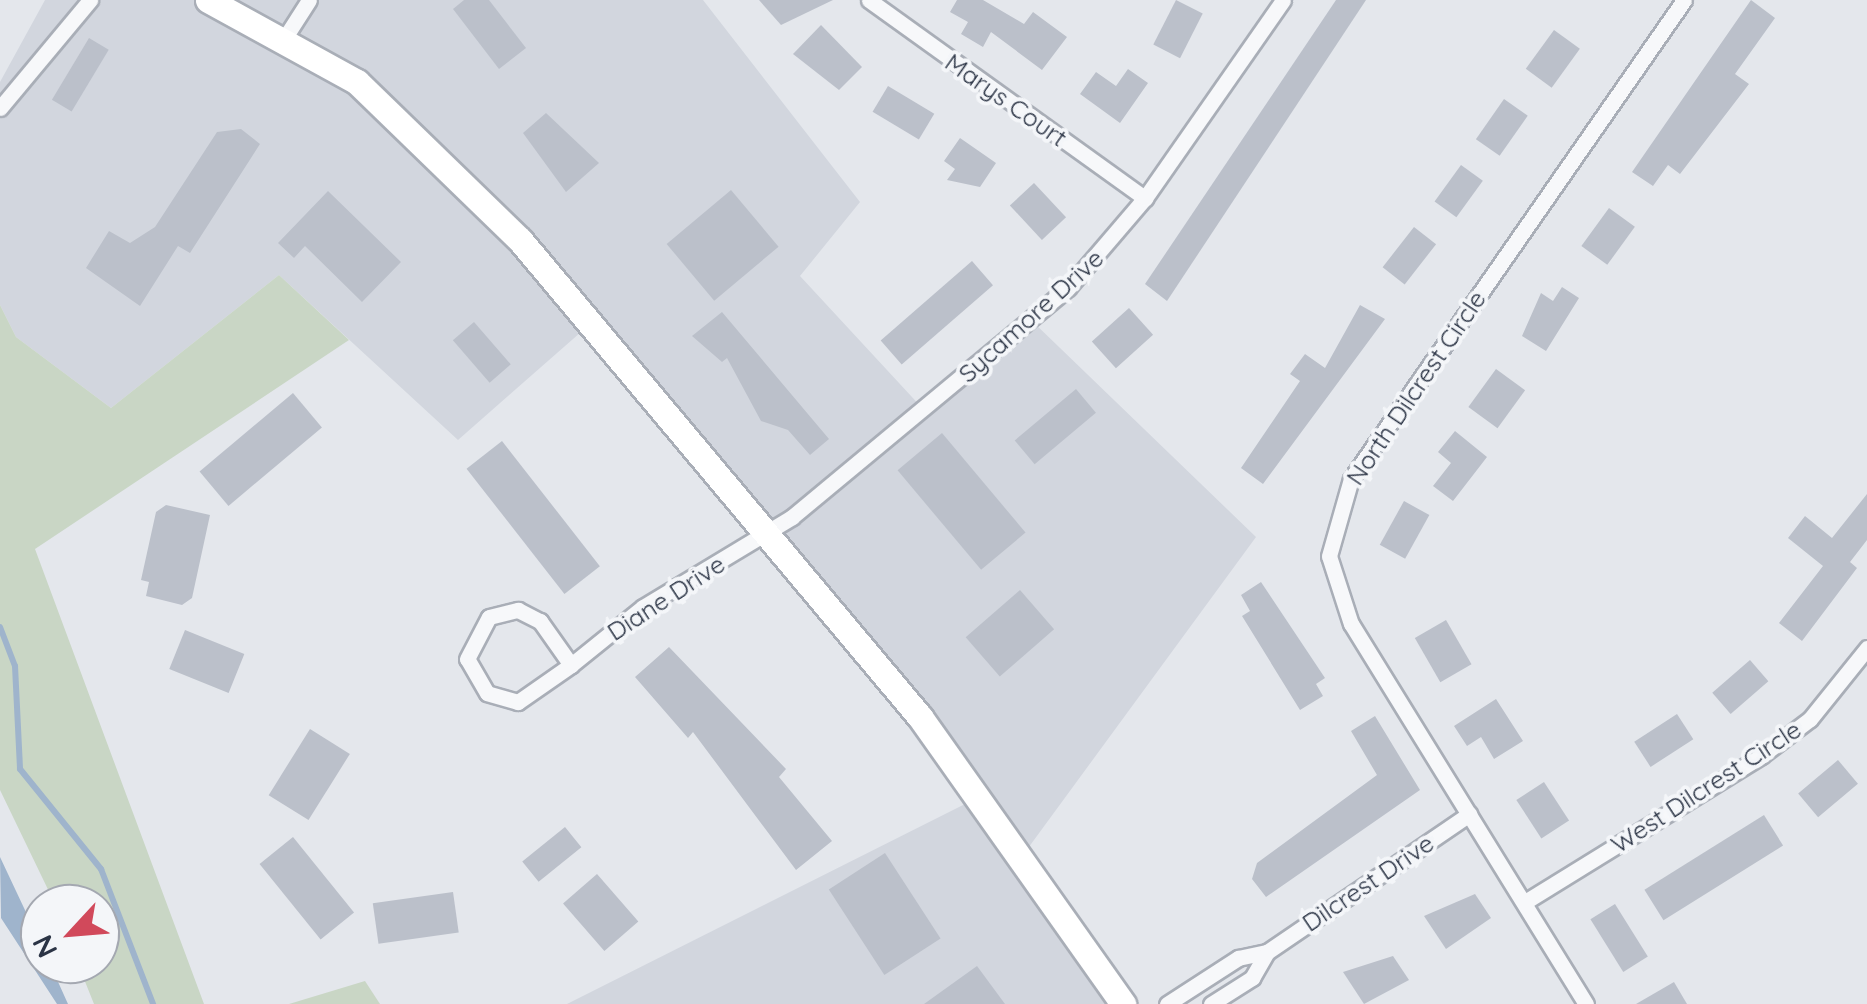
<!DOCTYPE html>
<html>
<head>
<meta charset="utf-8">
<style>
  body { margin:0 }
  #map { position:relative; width:1867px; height:1004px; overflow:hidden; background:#e4e7ec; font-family:Quicksand,sans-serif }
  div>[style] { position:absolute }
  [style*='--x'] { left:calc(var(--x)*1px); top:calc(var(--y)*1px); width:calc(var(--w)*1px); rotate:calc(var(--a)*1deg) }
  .built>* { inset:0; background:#d2d6de }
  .green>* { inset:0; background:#c9d6c5 }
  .water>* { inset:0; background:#9fb4cc }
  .stream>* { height:6px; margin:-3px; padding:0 3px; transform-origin:3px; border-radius:3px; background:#9fb4cc }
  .building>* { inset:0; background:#bbc0ca; transform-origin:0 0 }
  .roads { filter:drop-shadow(2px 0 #a9aeb7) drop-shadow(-2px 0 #a9aeb7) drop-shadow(0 2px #a9aeb7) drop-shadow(0 -2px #a9aeb7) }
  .minor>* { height:15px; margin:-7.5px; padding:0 7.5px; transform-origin:7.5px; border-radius:7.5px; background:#f7f8fa }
  .primary>* { height:25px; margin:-12.5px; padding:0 12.5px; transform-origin:12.5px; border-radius:12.5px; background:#fff }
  span { translate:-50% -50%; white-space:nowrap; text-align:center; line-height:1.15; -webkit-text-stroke:8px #f4f6f9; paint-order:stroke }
  .street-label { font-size:25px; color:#2b3445 }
  .north { position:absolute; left:20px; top:884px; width:100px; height:100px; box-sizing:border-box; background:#f4f6f9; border:2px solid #a4a8b1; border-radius:50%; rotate:244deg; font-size:28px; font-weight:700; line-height:40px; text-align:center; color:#2b3445 }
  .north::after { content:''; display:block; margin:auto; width:35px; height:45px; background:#d1495b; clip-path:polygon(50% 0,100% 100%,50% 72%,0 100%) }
</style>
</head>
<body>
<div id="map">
  <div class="built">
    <div style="clip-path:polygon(45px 0,703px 0,860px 202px,800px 276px,924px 410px,1031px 320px,1256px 537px,1023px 855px,1123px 1004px,567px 1004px,977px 798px,589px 325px,458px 440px,279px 275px,111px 408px,16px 337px,0 305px,0 82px)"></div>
  </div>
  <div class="green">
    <div style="clip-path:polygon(279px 275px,349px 340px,35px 549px,204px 1004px,94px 1004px,78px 964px,100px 964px,100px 904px,55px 904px,0 790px,0 305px,16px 337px,111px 408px)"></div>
    <div style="clip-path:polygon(365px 981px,380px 1004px,289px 1004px)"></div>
  </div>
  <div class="water">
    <div style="clip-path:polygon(0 857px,40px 942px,40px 964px,50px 964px,68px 1004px,57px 1004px,1px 918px)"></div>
  </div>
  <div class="stream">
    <div style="--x:0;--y:627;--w:42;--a:69"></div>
    <div style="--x:15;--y:666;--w:103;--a:87.2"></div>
    <div style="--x:20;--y:769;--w:129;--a:51"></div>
    <div style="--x:101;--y:869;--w:145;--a:68.9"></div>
  </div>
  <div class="building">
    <div style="clip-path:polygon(464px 0,489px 0,526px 48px,499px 69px,453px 9px)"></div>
    <div style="clip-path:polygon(759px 0,833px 0,781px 25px)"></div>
    <div style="clip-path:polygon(957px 0,983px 0,1024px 24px,1033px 12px,1067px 37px,1042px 70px,991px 32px,983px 47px,961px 34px,968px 22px,950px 12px)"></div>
    <div style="left:1176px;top:0;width:30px;height:50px;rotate:27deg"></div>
    <div style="clip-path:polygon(1336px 0,1366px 0,1167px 301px,1145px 284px)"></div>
    <div style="clip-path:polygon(1751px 0,1775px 18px,1735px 74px,1749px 84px,1680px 174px,1668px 165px,1653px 186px,1632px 172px)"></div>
    <div style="clip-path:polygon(821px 25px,862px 67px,839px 90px,793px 54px)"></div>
    <div style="left:1554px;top:30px;width:32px;height:48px;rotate:36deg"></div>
    <div style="left:89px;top:38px;width:23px;height:72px;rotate:31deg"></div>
    <div style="clip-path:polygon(1128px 69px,1148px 83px,1120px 123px,1080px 94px,1096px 72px,1116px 86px)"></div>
    <div style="left:888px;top:86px;width:54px;height:30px;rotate:31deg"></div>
    <div style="left:1504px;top:99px;width:29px;height:49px;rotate:35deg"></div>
    <div style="clip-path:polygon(546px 113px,599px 163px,566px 192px,523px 133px)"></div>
    <div style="clip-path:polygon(241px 129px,260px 144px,190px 253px,178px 246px,140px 306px,86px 268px,109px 231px,130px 243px,155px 227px,217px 132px)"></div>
    <div style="clip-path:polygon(960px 138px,996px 163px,980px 187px,947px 180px,955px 169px,944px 161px)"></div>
    <div style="left:1461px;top:165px;width:27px;height:45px;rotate:36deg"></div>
    <div style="left:1034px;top:183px;width:47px;height:33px;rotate:47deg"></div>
    <div style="left:731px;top:190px;width:74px;height:84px;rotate:50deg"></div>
    <div style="clip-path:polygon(328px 191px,401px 262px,362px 302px,305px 246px,294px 258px,278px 243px)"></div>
    <div style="left:1609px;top:208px;width:32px;height:47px;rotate:36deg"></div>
    <div style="left:1414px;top:227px;width:28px;height:51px;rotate:38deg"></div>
    <div style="left:972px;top:261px;width:32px;height:121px;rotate:49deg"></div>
    <div style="clip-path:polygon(1562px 287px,1579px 298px,1546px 351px,1522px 336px,1541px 293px,1553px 301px)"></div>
    <div style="clip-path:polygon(1360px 305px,1385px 319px,1263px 484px,1241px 468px,1300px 381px,1290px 374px,1305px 354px,1325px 368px)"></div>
    <div style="left:1129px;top:308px;width:36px;height:50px;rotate:48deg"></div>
    <div style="clip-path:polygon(722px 312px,829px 439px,810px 455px,788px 430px,761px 421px,727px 358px,722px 362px,692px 336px)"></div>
    <div style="left:474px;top:322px;width:56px;height:28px;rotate:49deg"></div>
    <div style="left:1496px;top:369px;width:36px;height:47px;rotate:36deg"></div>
    <div style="left:1076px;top:389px;width:31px;height:80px;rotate:50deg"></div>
    <div style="left:293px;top:393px;width:45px;height:122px;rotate:50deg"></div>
    <div style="clip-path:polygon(1455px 431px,1487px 457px,1453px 501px,1433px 486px,1451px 463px,1438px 452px)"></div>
    <div style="left:942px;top:433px;width:130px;height:58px;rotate:50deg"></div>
    <div style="left:502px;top:441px;width:159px;height:45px;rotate:52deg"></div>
    <div style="clip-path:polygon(1867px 494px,1867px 540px,1850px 562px,1857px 568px,1802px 641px,1779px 623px,1823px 566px,1788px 538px,1805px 516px,1832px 538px)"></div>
    <div style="left:1404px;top:501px;width:29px;height:50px;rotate:29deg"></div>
    <div style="clip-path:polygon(166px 505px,210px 515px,192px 598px,182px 605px,146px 596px,149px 582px,141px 580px,156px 512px)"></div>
    <div style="clip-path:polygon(1261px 582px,1325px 678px,1316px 684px,1323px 696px,1300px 710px,1242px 616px,1250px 611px,1241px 595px)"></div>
    <div style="left:1020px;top:590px;width:52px;height:72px;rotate:49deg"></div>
    <div style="left:1446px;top:620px;width:51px;height:36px;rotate:60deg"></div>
    <div style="left:185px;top:630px;width:64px;height:42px;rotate:22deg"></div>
    <div style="clip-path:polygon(669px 647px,786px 769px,779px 777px,832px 841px,796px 870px,693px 732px,688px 738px,635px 677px)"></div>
    <div style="left:1750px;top:660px;width:28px;height:50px;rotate:49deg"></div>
    <div style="clip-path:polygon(1496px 699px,1523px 741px,1494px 759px,1481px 737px,1467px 746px,1454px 726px)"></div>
    <div style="left:1677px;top:714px;width:30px;height:51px;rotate:57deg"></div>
    <div style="clip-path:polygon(1375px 716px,1420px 790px,1266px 897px,1252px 879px,1257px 863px,1377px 775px,1351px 731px)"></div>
    <div style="left:310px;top:729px;width:47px;height:78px;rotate:32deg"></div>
    <div style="left:1838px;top:760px;width:31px;height:52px;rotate:50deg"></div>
    <div style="left:1544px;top:782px;width:46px;height:33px;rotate:57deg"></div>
    <div style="left:1764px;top:815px;width:36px;height:141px;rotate:58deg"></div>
    <div style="left:565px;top:827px;width:26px;height:55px;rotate:51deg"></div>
    <div style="left:293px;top:837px;width:97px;height:43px;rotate:51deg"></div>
    <div style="left:885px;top:853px;width:102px;height:67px;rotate:57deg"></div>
    <div style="left:597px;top:874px;width:63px;height:45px;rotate:49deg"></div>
    <div style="left:453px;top:892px;width:41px;height:81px;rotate:82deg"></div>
    <div style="clip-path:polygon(1475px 894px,1491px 918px,1446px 949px,1424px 916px)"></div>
    <div style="left:1615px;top:904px;width:62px;height:29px;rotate:58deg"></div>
    <div style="clip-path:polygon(1393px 956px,1409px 980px,1364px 1004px,1343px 972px)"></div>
    <div style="clip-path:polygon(977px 966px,1005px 1004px,924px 1004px)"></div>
    <div style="clip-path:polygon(1674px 982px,1687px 1004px,1636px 1004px)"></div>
  </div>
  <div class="roads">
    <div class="minor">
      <div style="--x:869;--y:0;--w:340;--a:35.7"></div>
      <div style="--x:284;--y:39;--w:46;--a:-57.3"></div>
      <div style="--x:0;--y:108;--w:141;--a:-50.2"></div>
      <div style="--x:518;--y:610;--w:25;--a:27"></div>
      <div style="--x:540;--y:621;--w:54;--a:54.8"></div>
      <div style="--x:571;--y:665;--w:65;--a:145.1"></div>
      <div style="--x:518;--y:702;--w:32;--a:-164"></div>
      <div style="--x:487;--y:693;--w:39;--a:-120"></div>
      <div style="--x:467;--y:659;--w:47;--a:-62.4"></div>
      <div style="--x:489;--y:617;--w:30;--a:-14"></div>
      <div style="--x:571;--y:665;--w:92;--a:-38.9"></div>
      <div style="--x:643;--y:607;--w:174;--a:-31.1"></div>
      <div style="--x:792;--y:517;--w:359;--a:-39.7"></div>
      <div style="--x:1068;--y:288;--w:118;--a:-49.5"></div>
      <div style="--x:1145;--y:198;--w:241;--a:-55.1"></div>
      <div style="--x:1525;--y:902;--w:278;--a:-31.7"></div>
      <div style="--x:1761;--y:756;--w:61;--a:-37.1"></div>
      <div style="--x:1810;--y:719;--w:91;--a:-51.2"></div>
      <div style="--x:1167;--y:1004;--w:85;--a:-32.9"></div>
      <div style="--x:1238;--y:958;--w:30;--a:-12"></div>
      <div style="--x:1267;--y:952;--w:245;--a:-34.3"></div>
      <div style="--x:1211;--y:1004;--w:49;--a:-32.4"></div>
      <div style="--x:1252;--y:978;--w:30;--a:-60"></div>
      <div style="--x:1586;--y:1004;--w:447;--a:-121.7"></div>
      <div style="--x:1351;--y:624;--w:71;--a:-107.9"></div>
      <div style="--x:1329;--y:556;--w:80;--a:-74.1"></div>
      <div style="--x:1351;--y:479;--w:583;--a:-55.19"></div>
    </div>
    <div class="primary">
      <div style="--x:208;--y:0;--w:170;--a:28.8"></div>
      <div style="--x:357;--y:82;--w:227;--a:44.1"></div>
      <div style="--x:520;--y:240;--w:623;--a:50.02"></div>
      <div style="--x:920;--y:717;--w:352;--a:54.7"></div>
    </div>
  </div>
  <div class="street-label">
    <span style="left:1006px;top:100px;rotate:35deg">Marys Court</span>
    <span style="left:1031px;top:316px;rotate:-42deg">Sycamore Drive</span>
    <span style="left:1416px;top:388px;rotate:-56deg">North Dilcrest Circle</span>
    <span style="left:666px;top:598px;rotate:-33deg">Diane Drive</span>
    <span style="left:1706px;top:787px;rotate:-33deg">West Dilcrest Circle</span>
    <span style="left:1368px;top:883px;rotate:-34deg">Dilcrest Drive</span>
  </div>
  <div class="north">N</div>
</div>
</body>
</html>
